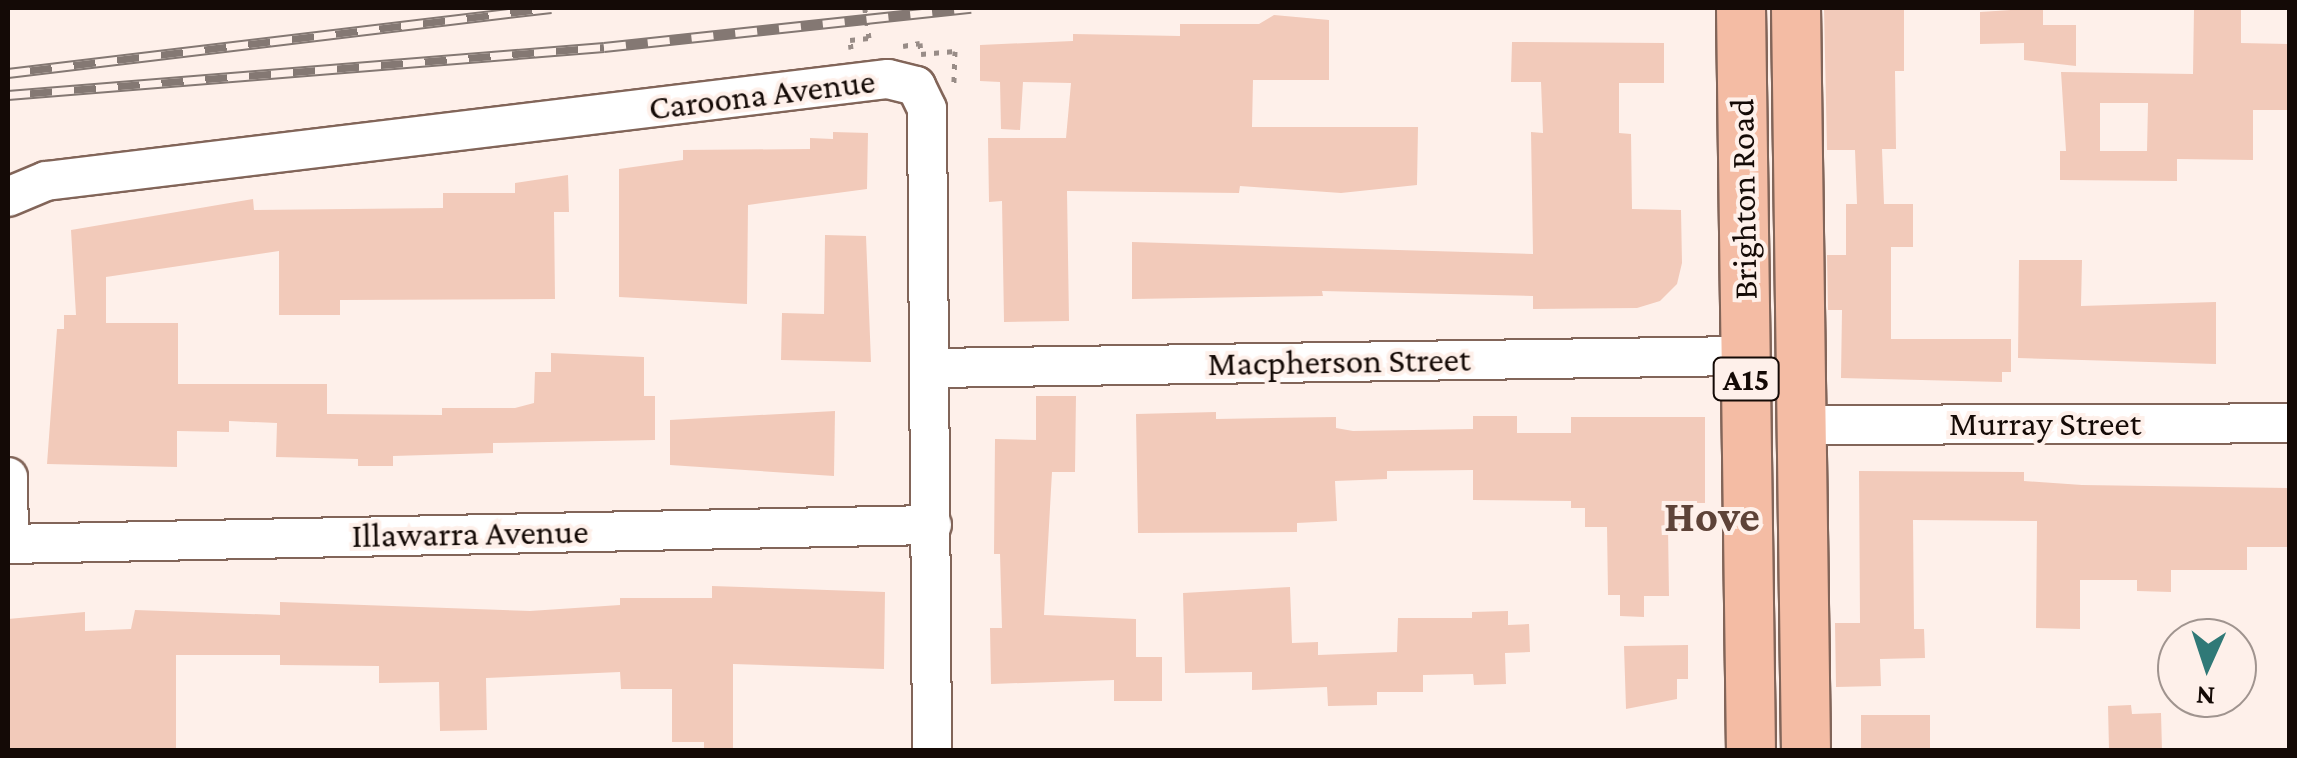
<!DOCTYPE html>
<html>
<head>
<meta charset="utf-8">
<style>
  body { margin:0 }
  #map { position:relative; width:2297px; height:758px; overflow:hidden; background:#fef0ea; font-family:"Crimson Pro",serif }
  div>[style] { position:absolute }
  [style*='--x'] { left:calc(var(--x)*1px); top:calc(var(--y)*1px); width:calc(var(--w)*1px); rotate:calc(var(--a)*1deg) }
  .building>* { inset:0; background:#f2caba; transform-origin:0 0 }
  .path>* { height:5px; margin-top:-2.5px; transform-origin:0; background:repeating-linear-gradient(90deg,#988c87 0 5px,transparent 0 13px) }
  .roads { filter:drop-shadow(2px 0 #826559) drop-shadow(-2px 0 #826559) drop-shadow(0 2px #826559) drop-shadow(0 -2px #826559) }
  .minor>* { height:38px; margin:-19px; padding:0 19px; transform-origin:19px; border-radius:19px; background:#fff }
  .major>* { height:48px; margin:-24px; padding:0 24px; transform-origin:24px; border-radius:24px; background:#f4bca4 }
  .rail>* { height:11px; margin-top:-5.5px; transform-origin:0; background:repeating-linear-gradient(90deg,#fef0ea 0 22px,#847873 0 44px); box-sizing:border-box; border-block:2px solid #847873 }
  span { translate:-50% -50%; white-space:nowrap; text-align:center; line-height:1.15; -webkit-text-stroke:8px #fef0ea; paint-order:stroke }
  .shield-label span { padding:2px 8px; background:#fef0ea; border:2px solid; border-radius:8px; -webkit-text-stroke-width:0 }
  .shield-label { font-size:32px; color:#140a06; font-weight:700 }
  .street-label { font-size:35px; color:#140a06 }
  .district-label { font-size:45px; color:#5e4338; font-weight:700 }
  .frame { position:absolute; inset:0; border:10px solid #140a06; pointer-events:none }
  .north { position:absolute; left:2157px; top:618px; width:100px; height:100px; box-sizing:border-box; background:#fef0ea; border:2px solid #a0948f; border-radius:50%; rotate:183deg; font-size:28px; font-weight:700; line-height:40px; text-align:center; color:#140a06 }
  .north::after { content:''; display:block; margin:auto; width:35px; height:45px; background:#307977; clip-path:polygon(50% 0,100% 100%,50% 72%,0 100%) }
</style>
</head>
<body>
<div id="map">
  <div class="building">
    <div style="clip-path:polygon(1824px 8px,1904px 8px,1904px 71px,1895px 71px,1896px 149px,1882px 149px,1884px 204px,1913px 204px,1913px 247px,1891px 247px,1891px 339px,2011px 339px,2011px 372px,2002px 372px,2002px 382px,1841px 378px,1842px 310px,1828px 310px,1827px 255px,1846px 255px,1846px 204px,1857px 204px,1855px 150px,1827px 150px)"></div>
    <div style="clip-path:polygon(2043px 8px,2043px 25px,2076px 25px,2076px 66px,2024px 60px,2024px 43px,1980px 44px,1980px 12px)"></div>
    <div style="clip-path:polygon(evenodd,2194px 9px,2241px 9px,2241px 43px,2290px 44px,2290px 110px,2253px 110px,2253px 160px,2177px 159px,2177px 181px,2060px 180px,2060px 151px,2066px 151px,2061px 72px,2193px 74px,2194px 9px,2100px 103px,2148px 103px,2147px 151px,2100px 151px,2100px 103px)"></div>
    <div style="clip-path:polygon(1274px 15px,1329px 20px,1329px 80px,1253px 80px,1252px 127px,1418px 127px,1417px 185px,1341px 193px,1240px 186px,1239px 193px,1067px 191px,1069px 321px,1004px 322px,1002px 201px,989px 202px,988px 138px,1066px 138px,1071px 83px,1023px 82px,1020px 130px,1001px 129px,1000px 82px,980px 81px,980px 45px,1073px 41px,1073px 34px,1180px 36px,1180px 24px,1259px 24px)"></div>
    <div style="clip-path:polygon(1512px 42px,1664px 43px,1664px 83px,1619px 83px,1619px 133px,1631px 134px,1632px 209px,1681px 210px,1682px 263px,1677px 284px,1660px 301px,1637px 308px,1533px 309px,1533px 296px,1322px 291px,1323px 296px,1132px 299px,1132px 242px,1533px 254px,1531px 132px,1543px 133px,1541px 82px,1511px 82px)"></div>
    <div style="clip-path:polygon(833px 132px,868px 133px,867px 189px,748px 205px,747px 304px,619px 297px,619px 169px,683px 160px,683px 150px,810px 149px,810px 138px,833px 139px)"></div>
    <div style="clip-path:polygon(568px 175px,569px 212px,554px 212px,555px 299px,340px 300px,340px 315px,279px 315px,279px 251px,106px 277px,106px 323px,178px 323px,178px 384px,327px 384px,327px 414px,442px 415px,442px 408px,515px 408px,534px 403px,535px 372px,551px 372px,551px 353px,644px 357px,644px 396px,655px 396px,655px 440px,493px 443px,493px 453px,393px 456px,393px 466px,358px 466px,358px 459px,276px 457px,277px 423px,229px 421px,229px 432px,177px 431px,177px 467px,47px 464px,57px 329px,64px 329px,64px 315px,76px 315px,71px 230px,253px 199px,254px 210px,443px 208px,443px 193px,515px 193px,515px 183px)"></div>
    <div style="clip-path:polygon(825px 235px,866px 236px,871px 362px,781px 360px,782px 313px,824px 314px)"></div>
    <div style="clip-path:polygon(2019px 260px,2082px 260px,2081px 306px,2216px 302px,2216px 364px,2018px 358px)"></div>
    <div style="clip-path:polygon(1036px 396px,1076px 396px,1075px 472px,1052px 472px,1044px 615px,1136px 619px,1136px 657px,1162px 657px,1162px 701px,1114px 701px,1114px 680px,991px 684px,990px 628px,1002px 628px,1000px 554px,994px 554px,995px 439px,1036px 440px)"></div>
    <div style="clip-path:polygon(835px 411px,834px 476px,670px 465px,670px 420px)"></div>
    <div style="clip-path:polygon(1216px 412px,1216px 419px,1336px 417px,1336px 428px,1353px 431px,1473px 429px,1473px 416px,1517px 416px,1517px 433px,1571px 433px,1571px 417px,1705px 417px,1705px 503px,1682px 503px,1682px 527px,1668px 527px,1669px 596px,1644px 596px,1644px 617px,1620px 616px,1620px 595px,1608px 595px,1607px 527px,1585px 527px,1585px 508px,1571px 508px,1571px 501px,1473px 500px,1473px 470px,1387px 471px,1387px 479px,1335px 481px,1337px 521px,1297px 523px,1297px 532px,1138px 533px,1136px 414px)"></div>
    <div style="clip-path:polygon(1859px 471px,2024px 472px,2024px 481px,2082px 485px,2290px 488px,2290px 547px,2247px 547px,2247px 570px,2171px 570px,2171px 592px,2137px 591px,2137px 580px,2080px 580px,2080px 629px,2036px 628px,2037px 521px,1913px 520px,1914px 629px,1924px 629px,1925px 658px,1880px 659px,1881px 686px,1836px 687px,1835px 623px,1860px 623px)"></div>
    <div style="clip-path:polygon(712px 586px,885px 592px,884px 669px,733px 664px,733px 750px,704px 750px,704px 742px,672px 742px,672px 689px,621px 689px,620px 672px,486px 678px,487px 730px,440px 731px,439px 682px,379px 683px,379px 666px,280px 665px,280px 655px,176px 655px,176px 750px,8px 750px,8px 619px,85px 612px,85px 631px,131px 629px,135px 610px,280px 615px,280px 602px,530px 611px,620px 605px,620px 598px,712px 598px)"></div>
    <div style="clip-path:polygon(1290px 587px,1292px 643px,1318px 642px,1318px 655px,1397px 652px,1398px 618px,1472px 618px,1472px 612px,1508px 611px,1508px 625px,1529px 624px,1530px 652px,1505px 653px,1506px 684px,1474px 685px,1473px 674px,1423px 675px,1423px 692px,1377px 692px,1377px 705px,1328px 706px,1327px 687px,1252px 690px,1252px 672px,1185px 673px,1183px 593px)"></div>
    <div style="clip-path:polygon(1688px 645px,1688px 679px,1677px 679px,1677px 699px,1626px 709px,1624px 646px)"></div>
    <div style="clip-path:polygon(2131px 705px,2132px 714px,2161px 713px,2162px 750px,2109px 750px,2108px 706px)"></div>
    <div style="left:1861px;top:715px;width:69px;height:35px"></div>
  </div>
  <div class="path">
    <div style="--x:903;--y:46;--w:17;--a:-10"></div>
    <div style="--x:920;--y:43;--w:11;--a:85"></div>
    <div style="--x:921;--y:54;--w:34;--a:-5"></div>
    <div style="--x:955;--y:51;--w:33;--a:92"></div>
    <div style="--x:851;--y:49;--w:9;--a:-96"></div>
    <div style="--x:850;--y:40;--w:19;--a:-6"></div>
    <div style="--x:869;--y:38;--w:30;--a:-98"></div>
  </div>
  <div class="roads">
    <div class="minor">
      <div style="--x:8;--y:197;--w:41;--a:-22.8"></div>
      <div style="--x:46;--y:181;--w:848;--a:-6.91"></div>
      <div style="--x:888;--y:79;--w:29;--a:14"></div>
      <div style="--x:916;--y:86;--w:25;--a:64"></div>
      <div style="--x:927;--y:109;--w:641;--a:89.55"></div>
      <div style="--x:933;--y:368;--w:813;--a:-0.85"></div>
      <div style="--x:1801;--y:425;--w:489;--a:-0.2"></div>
      <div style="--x:8;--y:477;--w:66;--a:89.1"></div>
      <div style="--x:8;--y:544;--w:924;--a:-1.18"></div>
    </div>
    <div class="major">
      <div style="--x:1741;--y:8;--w:742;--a:89.23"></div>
      <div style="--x:1796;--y:8;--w:742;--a:89.23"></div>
    </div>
  </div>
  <div class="rail">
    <div style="--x:8;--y:73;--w:547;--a:-6.83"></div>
    <div style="--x:8;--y:95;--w:598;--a:-4.6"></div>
    <div style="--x:604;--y:47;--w:369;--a:-6.1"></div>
  </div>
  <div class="shield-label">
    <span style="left:1746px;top:379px">A15</span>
  </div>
  <div class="street-label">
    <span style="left:762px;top:95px;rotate:-7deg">Caroona Avenue</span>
    <span style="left:1744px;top:199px;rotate:-91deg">Brighton Road</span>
    <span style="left:1339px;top:362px;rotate:-1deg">Macpherson Street</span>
    <span style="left:2045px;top:424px">Murray Street</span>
    <span style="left:470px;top:534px;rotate:-1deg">Illawarra Avenue</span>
  </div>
  <div class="district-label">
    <span style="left:1712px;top:517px">Hove</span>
  </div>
  <div class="frame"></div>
  <div class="north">N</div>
</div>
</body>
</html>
